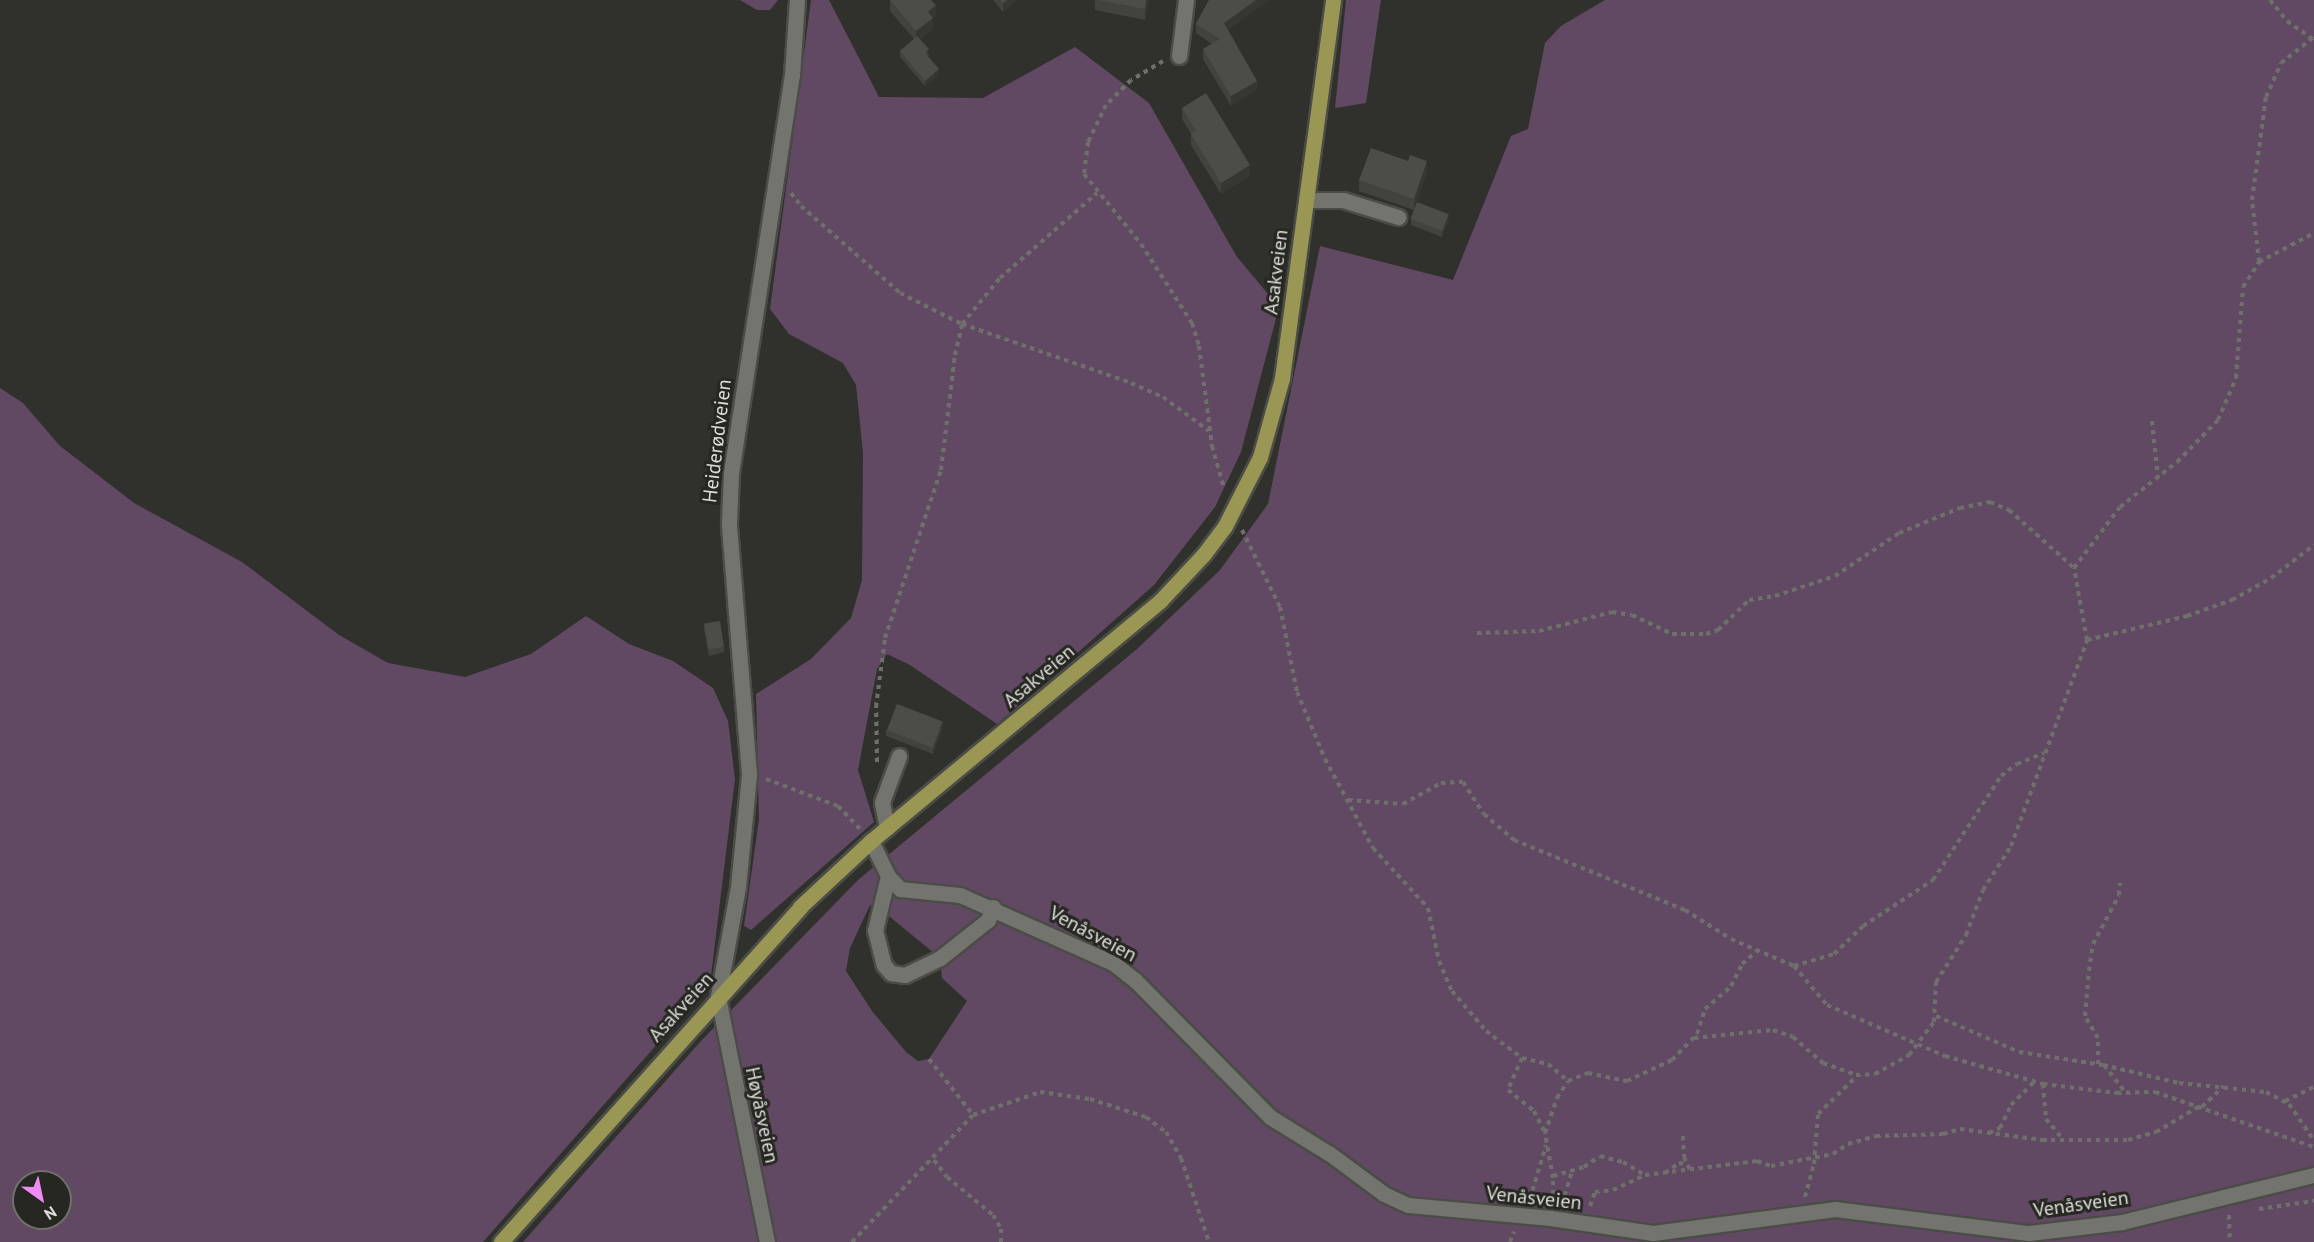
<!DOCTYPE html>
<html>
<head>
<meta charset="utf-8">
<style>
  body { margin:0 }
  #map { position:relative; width:2314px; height:1242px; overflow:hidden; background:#30312c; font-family:"PT Sans",sans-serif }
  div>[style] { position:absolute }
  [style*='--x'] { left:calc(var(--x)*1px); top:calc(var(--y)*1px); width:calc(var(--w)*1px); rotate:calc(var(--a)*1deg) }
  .green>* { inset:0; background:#624963 }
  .path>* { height:4px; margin-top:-2px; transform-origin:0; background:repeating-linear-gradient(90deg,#6f706b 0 4.5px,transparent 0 9px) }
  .roads { filter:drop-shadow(2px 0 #4b4c47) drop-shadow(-2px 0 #4b4c47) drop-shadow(0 2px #4b4c47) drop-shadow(0 -2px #4b4c47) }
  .minor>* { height:15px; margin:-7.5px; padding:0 7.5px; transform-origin:7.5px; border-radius:7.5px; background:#74746f }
  .major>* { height:15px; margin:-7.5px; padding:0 7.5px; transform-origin:7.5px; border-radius:7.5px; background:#999753 }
  .wall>* { inset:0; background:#42423e }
  .shaded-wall>* { inset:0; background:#363632 }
  .building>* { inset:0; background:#4d4d48; transform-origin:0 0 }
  span { translate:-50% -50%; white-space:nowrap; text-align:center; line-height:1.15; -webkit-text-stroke:6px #272722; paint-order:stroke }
  .street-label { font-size:20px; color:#ddddda }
  .north { position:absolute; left:12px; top:1170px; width:60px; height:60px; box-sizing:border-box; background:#272722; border:2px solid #70706c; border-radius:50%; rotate:147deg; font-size:16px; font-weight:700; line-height:24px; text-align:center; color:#ddddda }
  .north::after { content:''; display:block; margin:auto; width:21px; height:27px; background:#f08bf6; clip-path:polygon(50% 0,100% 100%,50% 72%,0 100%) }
</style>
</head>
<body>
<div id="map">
  <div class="green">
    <div style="clip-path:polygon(740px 0,778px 0,770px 10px,757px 10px)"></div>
    <div style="clip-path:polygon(811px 0,829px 0,879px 97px,983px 98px,1075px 47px,1149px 103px,1237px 257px,1279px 307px,1241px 452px,1215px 507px,1154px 585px,997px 724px,910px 665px,887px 654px,877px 669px,858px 770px,874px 822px,751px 930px,744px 926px,759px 819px,756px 694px,811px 659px,851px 618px,862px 580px,863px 453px,856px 385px,843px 363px,789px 334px,770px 309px)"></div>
    <div style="clip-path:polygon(1346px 0,1381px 0,1366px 103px,1335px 108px)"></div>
    <div style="clip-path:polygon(evenodd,1605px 0,2314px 0,2314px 1242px,523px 1242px,701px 1041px,858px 880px,1137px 649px,1220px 570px,1268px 504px,1320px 246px,1453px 280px,1511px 136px,1528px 129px,1545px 43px,1561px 26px,1605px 0,870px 905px,878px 907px,940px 958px,942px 978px,967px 1001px,929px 1059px,918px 1061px,906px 1052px,872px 1011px,846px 971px,850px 948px,870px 905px)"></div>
    <div style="clip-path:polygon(evenodd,0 388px,23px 403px,60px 446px,134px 503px,242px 562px,339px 635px,388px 663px,465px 677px,531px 654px,586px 616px,629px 644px,673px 661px,713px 688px,728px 721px,735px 779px,710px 984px,483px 1242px,0 1242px,0 388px,24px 1182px,60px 1182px,60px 1218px,24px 1218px,24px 1182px)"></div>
  </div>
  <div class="path">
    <div style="--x:2270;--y:0;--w:27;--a:51"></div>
    <div style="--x:2287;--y:21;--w:32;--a:35"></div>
    <div style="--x:1163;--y:61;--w:37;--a:149"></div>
    <div style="--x:1131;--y:80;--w:35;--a:135"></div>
    <div style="--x:1106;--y:105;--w:41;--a:115.9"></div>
    <div style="--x:1088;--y:142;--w:32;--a:97"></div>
    <div style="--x:1084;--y:174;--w:90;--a:50.8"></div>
    <div style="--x:1141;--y:244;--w:94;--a:57.2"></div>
    <div style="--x:1192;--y:323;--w:24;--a:73"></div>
    <div style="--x:1199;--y:346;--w:101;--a:82.6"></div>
    <div style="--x:1212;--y:446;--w:44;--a:74.1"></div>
    <div style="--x:791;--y:193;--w:16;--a:52"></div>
    <div style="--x:801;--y:206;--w:132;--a:41.3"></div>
    <div style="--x:900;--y:293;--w:69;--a:26.6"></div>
    <div style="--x:962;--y:324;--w:60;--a:-50.4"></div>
    <div style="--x:1000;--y:278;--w:129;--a:-41.2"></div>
    <div style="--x:2259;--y:262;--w:62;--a:-96.4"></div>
    <div style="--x:2252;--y:200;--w:104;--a:-82.3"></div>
    <div style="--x:2266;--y:97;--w:37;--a:-66"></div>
    <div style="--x:2281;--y:63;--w:42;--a:-38.2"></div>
    <div style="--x:2152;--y:421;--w:57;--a:84"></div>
    <div style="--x:1242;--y:530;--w:86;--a:63.7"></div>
    <div style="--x:1280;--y:607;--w:87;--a:78.7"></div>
    <div style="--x:1297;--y:692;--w:73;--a:67.3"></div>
    <div style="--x:1325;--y:759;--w:101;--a:61.7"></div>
    <div style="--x:1373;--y:848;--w:81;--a:47.5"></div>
    <div style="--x:1428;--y:908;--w:54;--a:78.3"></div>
    <div style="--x:1439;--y:961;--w:33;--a:67"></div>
    <div style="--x:1452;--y:991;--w:52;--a:49.6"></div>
    <div style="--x:1486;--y:1031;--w:45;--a:36.9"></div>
    <div style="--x:1522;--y:1058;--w:27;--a:13"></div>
    <div style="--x:1548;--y:1064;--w:26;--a:40"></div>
    <div style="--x:1477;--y:633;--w:62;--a:-1.8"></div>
    <div style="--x:1539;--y:631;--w:75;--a:-14.6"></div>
    <div style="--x:1612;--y:612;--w:20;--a:9"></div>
    <div style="--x:1632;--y:615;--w:44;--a:25.4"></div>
    <div style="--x:1672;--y:634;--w:34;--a:0"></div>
    <div style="--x:1706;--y:634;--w:13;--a:-18"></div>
    <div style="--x:1718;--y:630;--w:43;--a:-44.1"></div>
    <div style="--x:1749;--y:600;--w:26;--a:-9"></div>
    <div style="--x:1775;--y:596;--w:63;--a:-18.4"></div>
    <div style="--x:1835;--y:576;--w:77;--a:-33.9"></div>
    <div style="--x:1899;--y:533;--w:66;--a:-22.3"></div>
    <div style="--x:1960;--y:508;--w:31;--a:-11"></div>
    <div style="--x:1990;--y:502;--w:21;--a:23"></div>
    <div style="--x:2009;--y:510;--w:87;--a:41.7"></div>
    <div style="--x:2087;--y:640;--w:73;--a:-100.2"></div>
    <div style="--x:2074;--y:568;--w:76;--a:-53"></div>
    <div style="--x:2120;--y:507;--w:73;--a:-38.3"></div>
    <div style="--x:2177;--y:462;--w:59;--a:-45.7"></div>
    <div style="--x:2218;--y:420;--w:46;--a:-66.8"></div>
    <div style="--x:2236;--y:378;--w:91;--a:-85.6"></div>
    <div style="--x:2243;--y:287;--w:30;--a:-57"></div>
    <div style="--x:2259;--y:262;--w:62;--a:-27.8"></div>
    <div style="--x:877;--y:762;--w:55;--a:-91"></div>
    <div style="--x:876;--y:707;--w:70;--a:-82.6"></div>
    <div style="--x:885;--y:638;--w:177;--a:-71.6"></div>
    <div style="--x:941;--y:470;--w:116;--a:-83.1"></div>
    <div style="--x:955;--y:355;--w:32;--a:-77"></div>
    <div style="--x:962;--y:324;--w:179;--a:19.2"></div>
    <div style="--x:1131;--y:383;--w:35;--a:24"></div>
    <div style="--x:1163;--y:397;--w:57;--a:36.5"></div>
    <div style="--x:766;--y:779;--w:77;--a:20.6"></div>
    <div style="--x:838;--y:806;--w:32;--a:46"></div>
    <div style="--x:1348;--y:800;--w:55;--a:4.2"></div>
    <div style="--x:1403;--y:804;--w:43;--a:-28.9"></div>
    <div style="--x:1441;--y:783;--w:22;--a:-3"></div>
    <div style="--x:1463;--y:782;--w:38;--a:57"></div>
    <div style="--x:1484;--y:814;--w:40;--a:41"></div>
    <div style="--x:1514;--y:840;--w:185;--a:22.3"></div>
    <div style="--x:1685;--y:910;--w:54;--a:32.2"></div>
    <div style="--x:1731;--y:939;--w:69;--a:23.2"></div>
    <div style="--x:1794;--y:966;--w:42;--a:-16.7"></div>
    <div style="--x:1834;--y:954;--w:40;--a:-44"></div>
    <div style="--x:1863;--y:926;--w:84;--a:-33.3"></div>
    <div style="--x:1933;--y:880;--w:124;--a:-56.8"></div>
    <div style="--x:2001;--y:776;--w:20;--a:-37"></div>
    <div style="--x:2017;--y:764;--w:29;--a:-22"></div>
    <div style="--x:1794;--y:966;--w:51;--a:49.8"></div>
    <div style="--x:1827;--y:1005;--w:129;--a:23.4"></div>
    <div style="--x:1945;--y:1056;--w:102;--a:15.9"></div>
    <div style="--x:2043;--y:1084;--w:75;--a:6.9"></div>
    <div style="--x:2117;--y:1093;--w:38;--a:-2"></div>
    <div style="--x:2155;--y:1092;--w:168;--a:19.1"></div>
    <div style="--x:1936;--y:1016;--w:90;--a:23.4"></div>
    <div style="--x:2019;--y:1052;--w:85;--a:8.8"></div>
    <div style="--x:2103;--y:1065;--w:78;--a:13.3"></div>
    <div style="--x:2179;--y:1083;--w:87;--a:5.9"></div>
    <div style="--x:2266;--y:1092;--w:26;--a:28"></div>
    <div style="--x:2289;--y:1104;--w:42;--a:55.6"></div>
    <div style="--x:1694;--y:1038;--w:79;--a:-5.8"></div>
    <div style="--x:1773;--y:1030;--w:21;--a:19"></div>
    <div style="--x:1793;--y:1037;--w:40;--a:41"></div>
    <div style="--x:1823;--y:1063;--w:35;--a:20"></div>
    <div style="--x:1856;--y:1075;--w:19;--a:-3"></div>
    <div style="--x:1875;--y:1074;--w:39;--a:-29"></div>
    <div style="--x:1909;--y:1055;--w:41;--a:-52.9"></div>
    <div style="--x:1934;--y:1022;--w:40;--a:-87.1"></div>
    <div style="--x:1936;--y:982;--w:56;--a:-57.4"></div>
    <div style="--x:1966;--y:935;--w:48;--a:-69.3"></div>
    <div style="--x:1983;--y:890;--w:52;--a:-57.5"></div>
    <div style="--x:2011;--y:846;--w:220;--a:-69.7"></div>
    <div style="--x:2087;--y:640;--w:103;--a:-13.5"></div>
    <div style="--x:2187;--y:616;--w:48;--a:-19.6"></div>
    <div style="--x:2232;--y:600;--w:45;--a:-29.4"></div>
    <div style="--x:2271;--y:578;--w:54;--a:-37.5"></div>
    <div style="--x:1522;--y:1058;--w:35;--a:114"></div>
    <div style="--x:1508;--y:1090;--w:33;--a:39"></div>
    <div style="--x:1534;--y:1111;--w:25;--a:63"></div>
    <div style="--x:929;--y:1059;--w:71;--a:51.8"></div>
    <div style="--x:973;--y:1115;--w:71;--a:-18.9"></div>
    <div style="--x:1040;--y:1092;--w:50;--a:8"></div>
    <div style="--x:1090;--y:1099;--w:59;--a:17.8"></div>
    <div style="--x:1146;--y:1117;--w:25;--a:37"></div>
    <div style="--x:1166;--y:1132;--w:30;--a:60"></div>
    <div style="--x:1181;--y:1158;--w:89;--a:71.6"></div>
    <div style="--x:2098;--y:1064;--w:26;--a:-90"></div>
    <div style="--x:2098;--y:1038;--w:26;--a:-121"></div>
    <div style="--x:2085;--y:1016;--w:45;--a:-84.9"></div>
    <div style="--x:2089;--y:971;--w:27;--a:-82"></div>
    <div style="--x:2093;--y:944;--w:55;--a:-62"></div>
    <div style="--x:2119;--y:895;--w:12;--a:-85"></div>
    <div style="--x:2104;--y:1065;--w:36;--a:52"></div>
    <div style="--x:2043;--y:1084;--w:35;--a:85"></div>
    <div style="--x:2046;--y:1119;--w:26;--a:50"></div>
    <div style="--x:2285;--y:1101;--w:32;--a:-26"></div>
    <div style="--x:2202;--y:1107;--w:30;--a:-44"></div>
    <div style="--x:1989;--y:1133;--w:12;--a:-24"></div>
    <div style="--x:2000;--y:1128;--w:25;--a:-64"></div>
    <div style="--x:2011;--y:1105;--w:34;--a:-45"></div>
    <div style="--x:1683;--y:1136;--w:21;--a:87"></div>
    <div style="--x:1684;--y:1157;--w:14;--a:65"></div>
    <div style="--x:934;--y:1160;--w:21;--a:53"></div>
    <div style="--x:947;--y:1177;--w:60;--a:39.6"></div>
    <div style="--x:993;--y:1215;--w:16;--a:60"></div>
    <div style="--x:1001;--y:1229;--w:13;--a:90"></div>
    <div style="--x:1665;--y:1173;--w:17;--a:-36"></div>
    <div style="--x:1679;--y:1163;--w:7;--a:8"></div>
    <div style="--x:1553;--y:1176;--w:32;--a:-16"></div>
    <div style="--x:1584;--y:1167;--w:19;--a:-35"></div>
    <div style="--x:1600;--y:1156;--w:24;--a:15"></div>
    <div style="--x:1623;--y:1162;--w:26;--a:31"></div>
    <div style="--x:1805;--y:1197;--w:34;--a:-75"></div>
    <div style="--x:1814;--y:1164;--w:50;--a:-85.4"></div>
    <div style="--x:1818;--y:1114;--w:54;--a:-44.3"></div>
    <div style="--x:1530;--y:1199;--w:56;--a:-73.5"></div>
    <div style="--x:1553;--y:1203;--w:25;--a:-90"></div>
    <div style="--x:1553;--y:1178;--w:46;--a:-100.1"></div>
    <div style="--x:1545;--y:1133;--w:37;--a:-71"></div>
    <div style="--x:1557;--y:1098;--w:20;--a:-57"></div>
    <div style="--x:1568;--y:1081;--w:22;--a:-22"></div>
    <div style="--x:1588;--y:1073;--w:40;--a:12"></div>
    <div style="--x:1627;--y:1081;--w:50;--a:-25"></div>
    <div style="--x:1672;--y:1060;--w:36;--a:-46"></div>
    <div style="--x:1697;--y:1034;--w:26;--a:-72"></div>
    <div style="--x:1705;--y:1009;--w:35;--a:-41"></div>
    <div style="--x:1731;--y:986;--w:25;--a:-63"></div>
    <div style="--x:1742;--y:964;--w:20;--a:-41"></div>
    <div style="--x:1562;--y:1204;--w:34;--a:-73"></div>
    <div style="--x:1590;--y:1206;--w:15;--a:-70"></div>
    <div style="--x:1595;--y:1192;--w:18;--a:-6"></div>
    <div style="--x:1613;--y:1190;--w:35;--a:-25"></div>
    <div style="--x:1645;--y:1175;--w:113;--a:-7.1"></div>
    <div style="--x:1757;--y:1161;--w:15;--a:20"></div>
    <div style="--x:1771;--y:1166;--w:63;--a:-11"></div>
    <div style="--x:1833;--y:1154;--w:18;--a:-34"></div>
    <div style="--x:1848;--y:1144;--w:29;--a:-16"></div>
    <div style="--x:1876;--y:1136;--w:67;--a:-1.7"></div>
    <div style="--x:1943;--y:1134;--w:18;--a:-16"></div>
    <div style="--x:1960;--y:1129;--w:83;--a:7.6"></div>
    <div style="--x:2042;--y:1140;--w:86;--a:0"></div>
    <div style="--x:2128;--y:1140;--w:29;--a:-16"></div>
    <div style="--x:2156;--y:1132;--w:49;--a:-30.8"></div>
    <div style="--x:2259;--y:1209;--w:56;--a:-8.3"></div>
    <div style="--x:2229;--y:1215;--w:27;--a:88"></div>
    <div style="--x:852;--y:1242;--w:175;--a:-46.4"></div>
    <div style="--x:1510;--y:1242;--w:11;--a:-68"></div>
  </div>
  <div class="roads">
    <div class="minor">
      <div style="--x:1179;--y:56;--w:56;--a:-82.9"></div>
      <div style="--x:1306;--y:200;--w:37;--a:0"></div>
      <div style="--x:1343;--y:200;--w:58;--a:17.2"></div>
      <div style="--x:887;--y:828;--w:26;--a:-101"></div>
      <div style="--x:882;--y:802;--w:49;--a:-69.7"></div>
      <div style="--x:871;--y:841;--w:39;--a:64"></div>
      <div style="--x:888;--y:876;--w:18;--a:47"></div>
      <div style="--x:900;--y:889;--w:60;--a:5.7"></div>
      <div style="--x:960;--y:895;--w:167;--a:24"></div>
      <div style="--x:1113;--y:963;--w:28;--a:38"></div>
      <div style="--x:1135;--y:980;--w:192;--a:45.4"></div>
      <div style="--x:1270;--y:1117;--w:70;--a:31.7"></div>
      <div style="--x:1330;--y:1154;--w:67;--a:36.5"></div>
      <div style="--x:1384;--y:1194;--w:26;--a:25"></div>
      <div style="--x:1408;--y:1205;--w:143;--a:5.2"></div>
      <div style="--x:1550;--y:1218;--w:104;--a:8.3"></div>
      <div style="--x:1653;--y:1233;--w:184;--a:-7.5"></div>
      <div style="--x:1835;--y:1209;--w:195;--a:7.1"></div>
      <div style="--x:2029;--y:1233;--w:94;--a:-6.7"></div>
      <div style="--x:2122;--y:1222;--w:198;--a:-13.8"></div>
      <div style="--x:888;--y:876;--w:56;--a:103.5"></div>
      <div style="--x:875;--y:930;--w:36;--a:76"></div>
      <div style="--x:884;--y:965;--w:11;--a:49"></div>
      <div style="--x:891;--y:973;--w:14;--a:8"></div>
      <div style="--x:905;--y:975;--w:39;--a:-26"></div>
      <div style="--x:940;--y:958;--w:61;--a:-38.4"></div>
      <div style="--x:988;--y:920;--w:14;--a:-69"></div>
      <div style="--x:767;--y:1242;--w:251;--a:-101.3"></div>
      <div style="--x:718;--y:996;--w:111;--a:-79.6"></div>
      <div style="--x:738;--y:887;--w:114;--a:-84.4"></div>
      <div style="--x:749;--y:774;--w:252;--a:-94.6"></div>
      <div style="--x:729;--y:523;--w:50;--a:-87.7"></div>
      <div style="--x:731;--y:473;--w:403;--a:-81.3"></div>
      <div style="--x:792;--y:75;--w:75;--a:-86.2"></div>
    </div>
    <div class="major">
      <div style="--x:501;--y:1242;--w:449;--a:-48.2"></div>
      <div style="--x:800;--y:907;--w:97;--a:-42.9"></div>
      <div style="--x:871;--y:841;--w:376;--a:-39.7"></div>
      <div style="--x:1160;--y:601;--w:64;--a:-46.9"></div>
      <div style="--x:1204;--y:554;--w:35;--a:-53"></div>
      <div style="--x:1225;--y:526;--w:77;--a:-63.1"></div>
      <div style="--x:1260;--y:457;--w:82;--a:-74.4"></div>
      <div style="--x:1282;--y:378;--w:381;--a:-82.3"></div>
    </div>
  </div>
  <div class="wall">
    <div style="clip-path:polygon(890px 0,936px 16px,933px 18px,933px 29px,920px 39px,929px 55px,927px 56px,939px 74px,925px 86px,900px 57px,900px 51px,914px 39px,890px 11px)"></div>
    <div style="clip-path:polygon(993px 0,1018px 0,1003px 12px)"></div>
    <div style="clip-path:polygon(1095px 0,1149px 0,1145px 20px,1095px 10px)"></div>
    <div style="clip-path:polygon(1209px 0,1269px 0,1228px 30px,1257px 90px,1231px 106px,1203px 59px,1203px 49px,1212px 44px,1196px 33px,1196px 24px)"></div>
    <div style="clip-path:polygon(1182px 108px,1250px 176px,1221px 194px,1191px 145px,1191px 134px,1182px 119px)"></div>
    <div style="clip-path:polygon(1427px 172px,1414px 210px,1359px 191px,1359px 180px)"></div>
    <div style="clip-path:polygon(1411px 219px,1449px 219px,1442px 237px,1411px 225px)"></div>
    <div style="clip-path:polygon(704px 624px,724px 647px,724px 652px,709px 656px,704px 629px)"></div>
    <div style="clip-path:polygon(943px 728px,933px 754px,886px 736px,886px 730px)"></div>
  </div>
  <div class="shaded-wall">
    <div style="clip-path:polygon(1007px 0,1018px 0,1003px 12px,1003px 3px)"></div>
    <div style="clip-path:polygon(1146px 0,1149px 0,1145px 20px,1145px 9px)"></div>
    <div style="clip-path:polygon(1256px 0,1269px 0,1224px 33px,1224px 23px)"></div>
    <div style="clip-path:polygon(936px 5px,936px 16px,933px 18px,933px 29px,916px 42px,916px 31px,928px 12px)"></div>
    <div style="clip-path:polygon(939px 69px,939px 74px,925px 86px,925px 81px)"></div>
    <div style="clip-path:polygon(1257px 81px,1257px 90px,1231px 106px,1231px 96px)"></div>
    <div style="clip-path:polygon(1427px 161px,1427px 172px,1414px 210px,1414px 199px)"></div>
    <div style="clip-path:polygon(1250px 165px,1250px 176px,1221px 194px,1221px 183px)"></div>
    <div style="clip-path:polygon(1449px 214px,1449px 219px,1442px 237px,1442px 231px)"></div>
    <div style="clip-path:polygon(943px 722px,943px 728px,933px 754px,933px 749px)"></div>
  </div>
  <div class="building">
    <div style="clip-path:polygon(890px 0,931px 0,936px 5px,928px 12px,933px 18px,916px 31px)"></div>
    <div style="clip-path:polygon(1000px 0,1007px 0,1003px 3px)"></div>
    <div style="clip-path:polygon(1098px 0,1146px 0,1145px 9px)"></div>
    <div style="clip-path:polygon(1209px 0,1256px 0,1224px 23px,1257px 81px,1231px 96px,1203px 49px,1220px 39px,1196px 24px)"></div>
    <div style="clip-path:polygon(917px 36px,929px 49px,925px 53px,939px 69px,925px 81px,900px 51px)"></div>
    <div style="clip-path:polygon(1206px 93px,1250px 165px,1221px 183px,1191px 134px,1196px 130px,1182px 108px)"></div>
    <div style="clip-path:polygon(1371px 148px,1408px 161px,1410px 155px,1427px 161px,1414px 199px,1359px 180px)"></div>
    <div style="left:1417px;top:202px;width:34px;height:18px;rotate:21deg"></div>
    <div style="left:720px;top:621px;width:26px;height:16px;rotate:81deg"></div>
    <div style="left:897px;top:704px;width:49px;height:28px;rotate:21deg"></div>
  </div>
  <div class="street-label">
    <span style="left:1276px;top:272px;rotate:-83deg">Asakveien</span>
    <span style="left:717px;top:441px;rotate:-83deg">Heiderødveien</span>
    <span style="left:1039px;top:676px;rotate:-40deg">Asakveien</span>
    <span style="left:1093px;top:934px;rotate:28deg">Venåsveien</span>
    <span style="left:681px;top:1007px;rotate:-48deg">Asakveien</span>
    <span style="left:762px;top:1115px;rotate:78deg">Høyåsveien</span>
    <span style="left:1534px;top:1198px;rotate:6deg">Venåsveien</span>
    <span style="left:2081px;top:1204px;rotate:-8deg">Venåsveien</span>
  </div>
  <div class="north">N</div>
</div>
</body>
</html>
